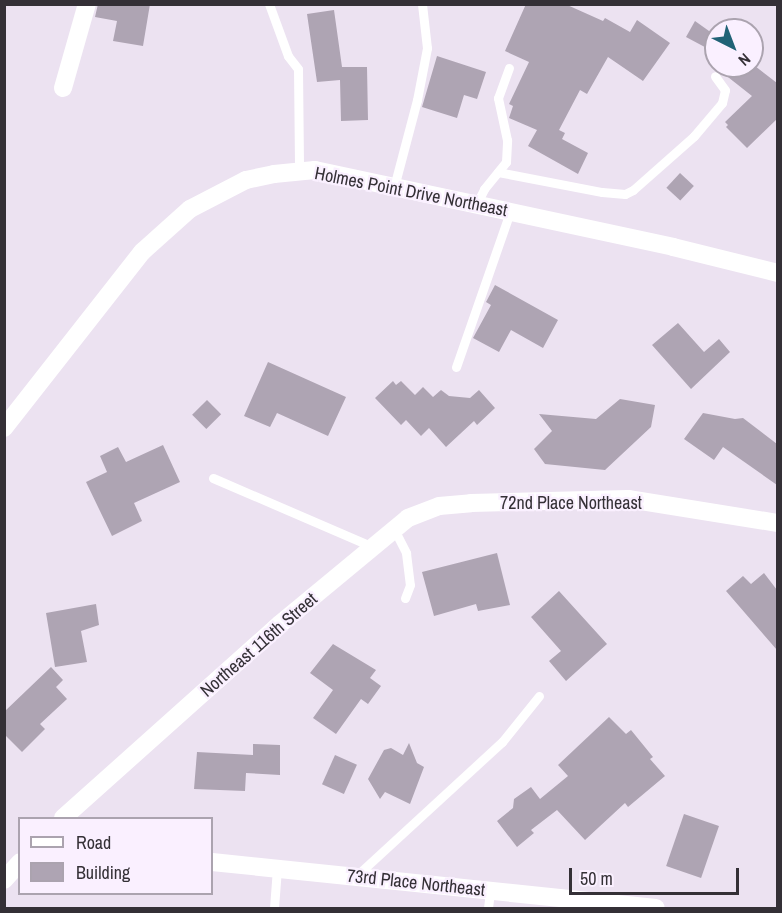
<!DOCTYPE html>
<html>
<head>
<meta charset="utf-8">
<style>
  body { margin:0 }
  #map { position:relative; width:782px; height:913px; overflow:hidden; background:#ece2f1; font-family:"Archivo Narrow",sans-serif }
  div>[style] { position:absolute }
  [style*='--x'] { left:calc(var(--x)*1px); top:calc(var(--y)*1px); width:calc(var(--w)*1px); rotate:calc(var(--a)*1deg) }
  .building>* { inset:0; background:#aea4b3; transform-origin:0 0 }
  .lane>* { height:9px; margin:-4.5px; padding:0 4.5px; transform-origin:4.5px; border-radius:4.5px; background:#fff }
  .street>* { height:18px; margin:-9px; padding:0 9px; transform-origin:9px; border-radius:9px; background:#fff }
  span { translate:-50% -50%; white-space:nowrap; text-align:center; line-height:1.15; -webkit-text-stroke:4.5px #faf0ff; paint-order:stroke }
  .street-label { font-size:18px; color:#343036 }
  .frame { position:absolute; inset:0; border:6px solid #343036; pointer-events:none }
  .legend { position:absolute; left:18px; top:817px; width:195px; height:78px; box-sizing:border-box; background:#faf0ff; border:2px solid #aba3af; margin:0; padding:8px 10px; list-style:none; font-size:18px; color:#343036 }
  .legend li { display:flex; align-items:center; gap:12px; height:30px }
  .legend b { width:30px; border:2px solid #aba3af }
  .north { position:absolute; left:704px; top:18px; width:60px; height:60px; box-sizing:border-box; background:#faf0ff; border:2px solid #aba3af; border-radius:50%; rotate:138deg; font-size:16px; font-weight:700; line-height:24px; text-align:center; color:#343036 }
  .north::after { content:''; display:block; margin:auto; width:21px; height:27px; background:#206276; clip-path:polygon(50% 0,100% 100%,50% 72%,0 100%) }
  .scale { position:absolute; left:569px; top:868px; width:170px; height:27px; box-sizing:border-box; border:3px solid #343036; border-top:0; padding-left:8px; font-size:18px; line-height:21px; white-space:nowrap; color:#343036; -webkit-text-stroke:4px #faf0ff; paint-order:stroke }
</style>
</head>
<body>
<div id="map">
  <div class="building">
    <div style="clip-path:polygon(98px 4px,150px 4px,143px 46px,113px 41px,117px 21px,95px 17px)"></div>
    <div style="clip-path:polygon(526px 4px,565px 4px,603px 21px,605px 18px,630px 32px,637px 20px,670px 43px,643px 81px,608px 57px,587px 94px,580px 90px,559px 130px,565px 133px,562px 139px,588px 153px,578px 174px,528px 146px,537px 130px,509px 118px,513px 106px,509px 104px,529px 62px,505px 51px)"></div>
    <div style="clip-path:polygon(334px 10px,342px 67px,367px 67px,368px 120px,341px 121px,340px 80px,317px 82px,307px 14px)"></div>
    <div style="clip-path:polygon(695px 21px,716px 36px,716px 53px,686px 37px)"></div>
    <div style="clip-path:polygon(437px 56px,486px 72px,477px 99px,464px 95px,457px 118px,422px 107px)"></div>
    <div style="clip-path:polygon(714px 66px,755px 66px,777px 83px,777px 119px,747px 148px,726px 127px,728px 125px,725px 122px,752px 96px)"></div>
    <div style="left:680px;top:173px;width:19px;height:20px;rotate:43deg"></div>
    <div style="clip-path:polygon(495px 285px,558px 320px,543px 348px,511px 330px,499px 352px,473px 338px,491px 305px,486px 302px)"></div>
    <div style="clip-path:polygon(678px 323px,704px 352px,719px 339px,730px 352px,691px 389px,652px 345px)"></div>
    <div style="clip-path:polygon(268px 362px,346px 397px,328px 436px,277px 413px,270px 427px,244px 416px)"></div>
    <div style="clip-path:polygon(393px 381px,396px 385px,401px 381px,415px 395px,423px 387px,433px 397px,441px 390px,449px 396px,470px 398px,479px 390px,495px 408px,477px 425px,474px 421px,446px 447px,429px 428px,421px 436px,406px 420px,401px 425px,375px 398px)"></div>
    <div style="clip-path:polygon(620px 399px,655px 405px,651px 427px,605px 470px,545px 464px,534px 449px,552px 431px,539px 414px,596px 419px)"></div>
    <div style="left:207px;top:400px;width:20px;height:21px;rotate:45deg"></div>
    <div style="clip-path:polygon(703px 413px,735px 419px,743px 418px,777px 444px,777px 485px,723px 447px,714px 460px,684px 439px)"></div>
    <div style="clip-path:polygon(163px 445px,180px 482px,134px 503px,142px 521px,112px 536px,86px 482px,107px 472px,100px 456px,118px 447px,126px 462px)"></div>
    <div style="clip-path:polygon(497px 553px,510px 605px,478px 611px,476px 604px,434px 616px,422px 572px)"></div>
    <div style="clip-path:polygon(764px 573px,777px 590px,777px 650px,726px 591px,743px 576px,751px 584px)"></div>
    <div style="clip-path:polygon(559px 591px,607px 644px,566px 681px,549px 661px,561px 651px,531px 617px)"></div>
    <div style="clip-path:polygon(96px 604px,99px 625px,81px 631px,87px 662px,55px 667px,46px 613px)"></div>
    <div style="clip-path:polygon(333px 644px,376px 670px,370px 678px,381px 686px,368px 704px,361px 699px,336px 734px,313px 718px,333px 690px,310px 673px)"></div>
    <div style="clip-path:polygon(51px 667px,63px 680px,56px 687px,67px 699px,40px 724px,45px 729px,22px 752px,4px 734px,4px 712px)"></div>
    <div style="clip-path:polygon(609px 717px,626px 734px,631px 730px,653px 757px,650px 759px,665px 776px,628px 807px,625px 803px,585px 840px,557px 810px,531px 830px,534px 833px,517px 847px,497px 821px,513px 808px,514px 799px,531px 787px,540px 799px,568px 776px,558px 765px)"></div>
    <div style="clip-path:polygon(409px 743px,417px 763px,424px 767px,410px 804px,385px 792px,380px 799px,368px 779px,384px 750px,391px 748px,403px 755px)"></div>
    <div style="clip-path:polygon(253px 744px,280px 745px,280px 775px,246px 773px,245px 791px,194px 789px,197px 752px,253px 755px)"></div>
    <div style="left:335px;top:755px;width:24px;height:32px;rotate:24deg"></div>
    <div style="left:684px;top:814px;width:37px;height:55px;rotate:19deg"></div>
  </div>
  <div class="lane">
    <div style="--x:269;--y:4;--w:55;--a:69.9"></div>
    <div style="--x:288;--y:56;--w:16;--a:52"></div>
    <div style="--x:298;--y:69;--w:103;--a:89.4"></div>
    <div style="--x:498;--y:172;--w:106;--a:10.9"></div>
    <div style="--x:602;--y:192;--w:23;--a:5"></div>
    <div style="--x:625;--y:194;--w:9;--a:-27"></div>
    <div style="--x:633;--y:190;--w:81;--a:-41.5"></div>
    <div style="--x:694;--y:136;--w:43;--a:-49.7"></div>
    <div style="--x:722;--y:103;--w:13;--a:-77"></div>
    <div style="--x:725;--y:90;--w:17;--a:-126"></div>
    <div style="--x:394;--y:187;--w:90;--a:-75.2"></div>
    <div style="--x:417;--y:100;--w:53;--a:-79.1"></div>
    <div style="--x:427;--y:48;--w:44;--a:-96.5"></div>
    <div style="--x:476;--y:205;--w:18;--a:-63"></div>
    <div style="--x:484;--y:189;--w:35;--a:-51"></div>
    <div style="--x:506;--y:162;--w:22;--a:-87"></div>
    <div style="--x:507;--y:140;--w:43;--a:-102.1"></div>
    <div style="--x:498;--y:98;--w:32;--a:-70"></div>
    <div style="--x:456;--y:367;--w:164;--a:-70.8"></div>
    <div style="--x:213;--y:478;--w:174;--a:23.3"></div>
    <div style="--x:394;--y:529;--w:27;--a:63"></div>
    <div style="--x:406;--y:553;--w:32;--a:83"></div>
    <div style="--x:410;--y:585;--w:14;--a:111"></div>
    <div style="--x:355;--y:877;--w:200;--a:-42.6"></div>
    <div style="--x:502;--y:742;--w:59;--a:-51.2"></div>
    <div style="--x:274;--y:908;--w:40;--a:-85.7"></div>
    <div style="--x:488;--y:908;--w:17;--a:-83"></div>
  </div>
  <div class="street">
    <div style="--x:63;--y:88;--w:87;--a:-74.1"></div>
    <div style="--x:4;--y:428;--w:224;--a:-51.9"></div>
    <div style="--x:142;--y:252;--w:64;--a:-41.9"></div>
    <div style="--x:190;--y:209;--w:63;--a:-27.4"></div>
    <div style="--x:246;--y:180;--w:29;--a:-12"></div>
    <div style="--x:274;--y:174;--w:41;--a:-5.6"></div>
    <div style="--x:315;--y:170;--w:366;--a:12.1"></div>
    <div style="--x:673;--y:247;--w:108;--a:13.9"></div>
    <div style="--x:63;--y:818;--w:291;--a:-41.8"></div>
    <div style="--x:280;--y:624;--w:166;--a:-39.6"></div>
    <div style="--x:408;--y:518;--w:33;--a:-21"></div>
    <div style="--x:439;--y:506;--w:32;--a:-5"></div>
    <div style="--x:471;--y:503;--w:157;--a:-1.5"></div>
    <div style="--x:628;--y:499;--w:152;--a:9.1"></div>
    <div style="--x:212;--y:862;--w:446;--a:5.9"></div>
    <div style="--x:4;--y:880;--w:24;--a:-48"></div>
  </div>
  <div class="street-label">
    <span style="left:411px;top:192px;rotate:11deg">Holmes Point Drive Northeast</span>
    <span style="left:571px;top:503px">72nd Place Northeast</span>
    <span style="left:259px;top:645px;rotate:-41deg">Northeast 116th Street</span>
    <span style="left:416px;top:883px;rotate:6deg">73rd Place Northeast</span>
  </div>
  <div class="frame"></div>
  <ul class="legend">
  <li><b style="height:8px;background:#fff"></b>Road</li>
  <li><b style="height:16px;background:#aea4b3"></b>Building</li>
  </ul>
  <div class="north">N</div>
  <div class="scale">50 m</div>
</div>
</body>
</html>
